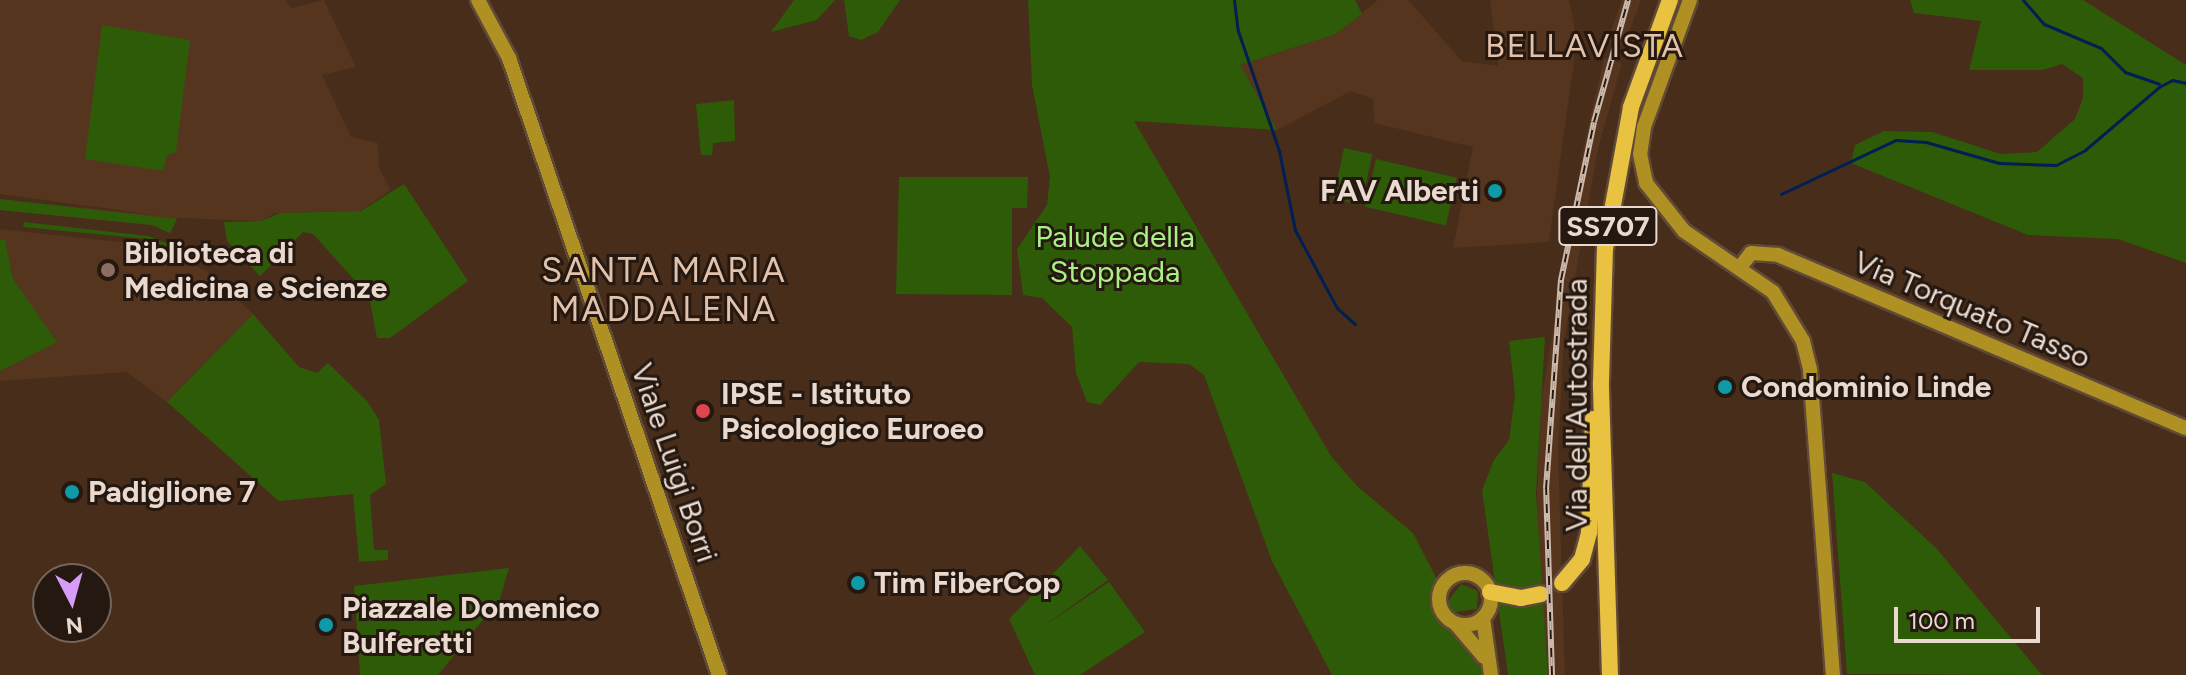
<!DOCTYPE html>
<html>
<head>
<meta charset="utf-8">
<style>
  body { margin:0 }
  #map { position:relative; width:2186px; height:675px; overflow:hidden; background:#472d1a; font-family:Figtree,sans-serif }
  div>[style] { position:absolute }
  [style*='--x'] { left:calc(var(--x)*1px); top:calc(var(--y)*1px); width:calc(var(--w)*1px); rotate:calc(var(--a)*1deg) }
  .built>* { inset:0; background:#55351d }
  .green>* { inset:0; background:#2d5b08; transform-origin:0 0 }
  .stream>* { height:3px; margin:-1.5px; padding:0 1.5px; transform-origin:1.5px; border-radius:1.5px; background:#001f52 }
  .roads { filter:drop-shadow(2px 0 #614937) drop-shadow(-2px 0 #614937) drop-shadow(0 2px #614937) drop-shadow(0 -2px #614937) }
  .secondary>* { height:14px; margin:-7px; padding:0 7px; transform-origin:7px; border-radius:7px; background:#af9022 }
  .secondary>.ring { margin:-7px; padding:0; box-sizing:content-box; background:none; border:14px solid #af9022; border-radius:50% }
  .highway>* { height:16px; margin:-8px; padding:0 8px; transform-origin:8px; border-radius:8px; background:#e8c240 }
  .rail>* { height:6px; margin-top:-3px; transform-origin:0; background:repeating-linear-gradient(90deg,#241810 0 9px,#ccbaad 0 18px); box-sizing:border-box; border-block:2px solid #ccbaad }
  .dots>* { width:22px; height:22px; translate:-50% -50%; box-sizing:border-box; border:4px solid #241810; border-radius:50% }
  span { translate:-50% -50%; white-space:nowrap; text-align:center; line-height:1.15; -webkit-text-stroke:6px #241810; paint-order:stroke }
  .shield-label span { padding:2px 6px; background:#241810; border:2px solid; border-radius:6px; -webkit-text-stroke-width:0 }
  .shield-label { font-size:28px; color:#ead9ce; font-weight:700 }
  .poi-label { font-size:30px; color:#ead9ce; font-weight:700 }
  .right { translate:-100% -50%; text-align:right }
  .left { translate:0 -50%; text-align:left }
  .park-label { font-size:30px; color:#aaf085 }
  .street-label { font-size:30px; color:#ead9ce }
  .neighbourhood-label { font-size:32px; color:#e3c2ac; letter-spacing:2px }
  .quarter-label { font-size:34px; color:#e3c2ac; letter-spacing:2px }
  .north { position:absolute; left:32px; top:563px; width:80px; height:80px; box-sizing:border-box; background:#241810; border:2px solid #73655c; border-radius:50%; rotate:174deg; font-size:22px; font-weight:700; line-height:32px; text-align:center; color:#ead9ce }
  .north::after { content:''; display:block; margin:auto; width:28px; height:36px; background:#d79bf9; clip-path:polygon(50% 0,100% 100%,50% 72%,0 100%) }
  .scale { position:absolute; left:1894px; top:607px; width:146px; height:36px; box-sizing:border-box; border:4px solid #ead9ce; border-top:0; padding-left:10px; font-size:24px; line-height:28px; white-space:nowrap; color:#ead9ce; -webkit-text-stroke:6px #241810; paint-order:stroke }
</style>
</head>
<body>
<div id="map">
  <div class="built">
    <div style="clip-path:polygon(0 0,286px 0,291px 8px,324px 0,356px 67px,322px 75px,351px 137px,378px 143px,379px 168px,391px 190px,360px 211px,275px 213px,261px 221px,177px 218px,170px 233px,152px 225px,0 210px,0 199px,161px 216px,0 194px)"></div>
    <div style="clip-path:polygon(1378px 0,1408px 0,1462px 61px,1498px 66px,1490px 0,1569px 0,1577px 40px,1549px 242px,1453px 248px,1473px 147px,1374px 123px,1373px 99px,1351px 91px,1277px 130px,1239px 65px,1336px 34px)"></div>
    <div style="clip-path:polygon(1622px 0,1641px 0,1624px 46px,1607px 42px)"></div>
    <div style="clip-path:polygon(1604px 58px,1622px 63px,1598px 149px,1564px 340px,1558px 451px,1565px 675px,1548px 675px,1536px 515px,1541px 402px,1584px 145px)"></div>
    <div style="clip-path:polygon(0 229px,148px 245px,205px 270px,253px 314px,167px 402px,127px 372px,0 381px)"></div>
  </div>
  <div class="green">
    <div style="clip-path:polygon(794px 0,835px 0,817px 20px,771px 32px)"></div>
    <div style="clip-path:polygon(844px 0,900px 0,878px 32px,861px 40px,849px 36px)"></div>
    <div style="clip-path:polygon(1028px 0,1355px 0,1362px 14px,1336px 34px,1240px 65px,1277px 130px,1134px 121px,1331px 456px,1357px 486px,1413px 533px,1448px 601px,1461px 584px,1478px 591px,1477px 609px,1455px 612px,1486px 675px,1332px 675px,1272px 561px,1204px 375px,1189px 364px,1139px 362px,1100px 405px,1087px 402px,1076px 373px,1072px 327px,1042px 298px,1023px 295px,1017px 249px,1047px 205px,1050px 177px,1032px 85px)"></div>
    <div style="clip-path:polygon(1910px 0,2083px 0,2186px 65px,2186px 263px,2118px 239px,2028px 235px,1851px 163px,1855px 145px,1884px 131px,1932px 132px,2001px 154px,2037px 152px,2075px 119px,2083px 98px,2083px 78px,2062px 64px,2043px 70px,1969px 70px,1981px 21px,1914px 13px)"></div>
    <div style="clip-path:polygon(102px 25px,190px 40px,176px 152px,167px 155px,163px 171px,85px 159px)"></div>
    <div style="clip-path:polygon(734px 100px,735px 141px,713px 143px,712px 155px,701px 155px,696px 104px)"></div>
    <div style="left:1344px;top:148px;width:29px;height:52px;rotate:12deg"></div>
    <div style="left:1376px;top:159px;width:83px;height:49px;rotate:13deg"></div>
    <div style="clip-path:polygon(899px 177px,1028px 177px,1027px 208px,1012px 208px,1012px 295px,896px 294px)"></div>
    <div style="clip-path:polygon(404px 184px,468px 281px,390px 338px,377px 338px,369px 296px,313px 234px,303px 232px,260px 276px,227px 241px,224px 222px,261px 221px,280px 213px,361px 211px)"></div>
    <div style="clip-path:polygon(0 199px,177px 219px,170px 233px,152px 225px,0 210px)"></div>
    <div style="clip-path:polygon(24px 222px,148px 236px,185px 250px,183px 254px,147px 239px,23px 227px)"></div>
    <div style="clip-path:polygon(0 240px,5px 240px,13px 279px,57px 342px,0 371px)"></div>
    <div style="clip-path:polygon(253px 314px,299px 367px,317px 373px,328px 363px,367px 401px,379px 420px,386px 484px,370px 495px,374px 550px,388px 550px,388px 560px,359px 562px,353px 494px,279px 501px,167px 402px)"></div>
    <div style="clip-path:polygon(1545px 337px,1536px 494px,1548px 675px,1508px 675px,1482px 490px,1494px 460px,1509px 440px,1515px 395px,1509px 341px)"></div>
    <div style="clip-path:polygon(1832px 473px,1865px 482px,1937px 549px,2042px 675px,1847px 674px)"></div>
    <div style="clip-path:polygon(1080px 546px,1108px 580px,1041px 628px,1109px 582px,1145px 632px,1080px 675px,1035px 675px,1009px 619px)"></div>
    <div style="clip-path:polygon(509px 568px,500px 599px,438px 675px,360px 675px,354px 586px)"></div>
  </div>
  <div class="stream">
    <div style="--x:1234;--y:0;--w:31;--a:83"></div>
    <div style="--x:1238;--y:31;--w:127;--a:71.1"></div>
    <div style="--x:1279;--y:151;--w:81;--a:78.6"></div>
    <div style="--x:1295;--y:230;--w:89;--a:61.7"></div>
    <div style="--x:1337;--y:308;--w:24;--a:42"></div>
    <div style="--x:2023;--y:0;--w:32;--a:49"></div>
    <div style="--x:2044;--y:24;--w:62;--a:22.8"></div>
    <div style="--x:2101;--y:48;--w:34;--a:45"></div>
    <div style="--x:2125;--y:72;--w:36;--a:19"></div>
    <div style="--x:1781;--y:194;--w:127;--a:-25.2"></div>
    <div style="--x:1896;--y:140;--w:30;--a:4"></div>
    <div style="--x:1926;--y:142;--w:76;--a:16"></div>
    <div style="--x:1999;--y:163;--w:57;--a:2"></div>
    <div style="--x:2056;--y:165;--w:33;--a:-27"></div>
    <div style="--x:2085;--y:150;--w:97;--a:-40.4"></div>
    <div style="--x:2159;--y:87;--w:15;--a:-28"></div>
    <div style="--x:2172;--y:80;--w:14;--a:12"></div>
  </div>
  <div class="roads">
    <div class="secondary">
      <div style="--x:478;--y:0;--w:66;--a:61.9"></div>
      <div style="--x:509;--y:58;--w:652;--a:71.2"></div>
      <div style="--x:1690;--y:0;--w:135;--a:109.9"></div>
      <div style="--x:1644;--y:127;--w:27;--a:98"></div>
      <div style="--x:1640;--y:154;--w:30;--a:78"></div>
      <div style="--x:1646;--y:183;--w:61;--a:51.6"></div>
      <div style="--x:1684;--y:231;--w:108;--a:34.4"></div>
      <div style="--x:1773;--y:292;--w:57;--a:58.5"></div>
      <div style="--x:1803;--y:341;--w:30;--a:76"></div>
      <div style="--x:1810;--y:370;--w:306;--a:85.7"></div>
      <div style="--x:1741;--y:266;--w:16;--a:-52"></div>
      <div style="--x:1751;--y:253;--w:27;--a:4"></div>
      <div style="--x:1778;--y:255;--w:443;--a:23"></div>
      <div class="ring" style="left:1439px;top:573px;width:38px;height:38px"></div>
      <div style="--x:1483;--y:618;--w:58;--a:82"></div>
      <div style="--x:1456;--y:624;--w:43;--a:49.7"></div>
    </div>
    <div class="highway">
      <div style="--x:1562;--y:583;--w:31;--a:-50"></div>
      <div style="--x:1582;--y:559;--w:28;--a:-75"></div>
      <div style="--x:1589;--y:532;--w:113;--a:-88"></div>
      <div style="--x:1490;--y:592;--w:32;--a:11"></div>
      <div style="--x:1521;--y:598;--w:20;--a:-11"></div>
      <div style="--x:1610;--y:675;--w:293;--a:-91.8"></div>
      <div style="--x:1601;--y:382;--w:133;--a:-88.3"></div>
      <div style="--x:1605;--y:249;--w:144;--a:-79.6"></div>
      <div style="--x:1631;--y:107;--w:114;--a:-70"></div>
    </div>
  </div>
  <div class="rail">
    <div style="--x:1552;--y:675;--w:186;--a:-91.8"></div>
    <div style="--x:1546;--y:489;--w:210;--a:-85.9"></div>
    <div style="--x:1561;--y:280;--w:161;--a:-78.2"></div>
    <div style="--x:1594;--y:122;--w:127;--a:-74.4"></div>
  </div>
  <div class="dots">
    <div style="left:1495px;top:191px;background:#0f9aa8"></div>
    <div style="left:108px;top:270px;background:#8d6e63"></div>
    <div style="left:1725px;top:387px;background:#0f9aa8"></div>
    <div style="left:703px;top:411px;background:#e0444e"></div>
    <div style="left:72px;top:492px;background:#0f9aa8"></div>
    <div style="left:858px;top:583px;background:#0f9aa8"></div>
    <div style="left:326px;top:625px;background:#0f9aa8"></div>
  </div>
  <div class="shield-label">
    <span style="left:1608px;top:226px">SS707</span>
  </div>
  <div class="poi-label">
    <span class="right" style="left:1479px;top:191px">FAV Alberti</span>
    <span class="left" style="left:124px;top:270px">Biblioteca di<br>Medicina e Scienze</span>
    <span class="left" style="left:1741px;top:387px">Condominio Linde</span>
    <span class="left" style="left:721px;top:411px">IPSE - Istituto<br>Psicologico Euroeo</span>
    <span class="left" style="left:88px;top:492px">Padiglione 7</span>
    <span class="left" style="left:874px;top:583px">Tim FiberCop</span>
    <span class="left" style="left:342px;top:625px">Piazzale Domenico<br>Bulferetti</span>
  </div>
  <div class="park-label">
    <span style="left:1115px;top:254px">Palude della<br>Stoppada</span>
  </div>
  <div class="street-label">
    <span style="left:1972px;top:310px;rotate:23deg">Via Torquato Tasso</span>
    <span style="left:1577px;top:405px;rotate:-90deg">Via dell'Autostrada</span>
    <span style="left:674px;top:463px;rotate:71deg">Viale Luigi Borri</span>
  </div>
  <div class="neighbourhood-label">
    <span style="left:1585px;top:46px">BELLAVISTA</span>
  </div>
  <div class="quarter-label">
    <span style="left:664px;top:290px">SANTA MARIA<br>MADDALENA</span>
  </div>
  <div class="north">N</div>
  <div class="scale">100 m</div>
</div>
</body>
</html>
